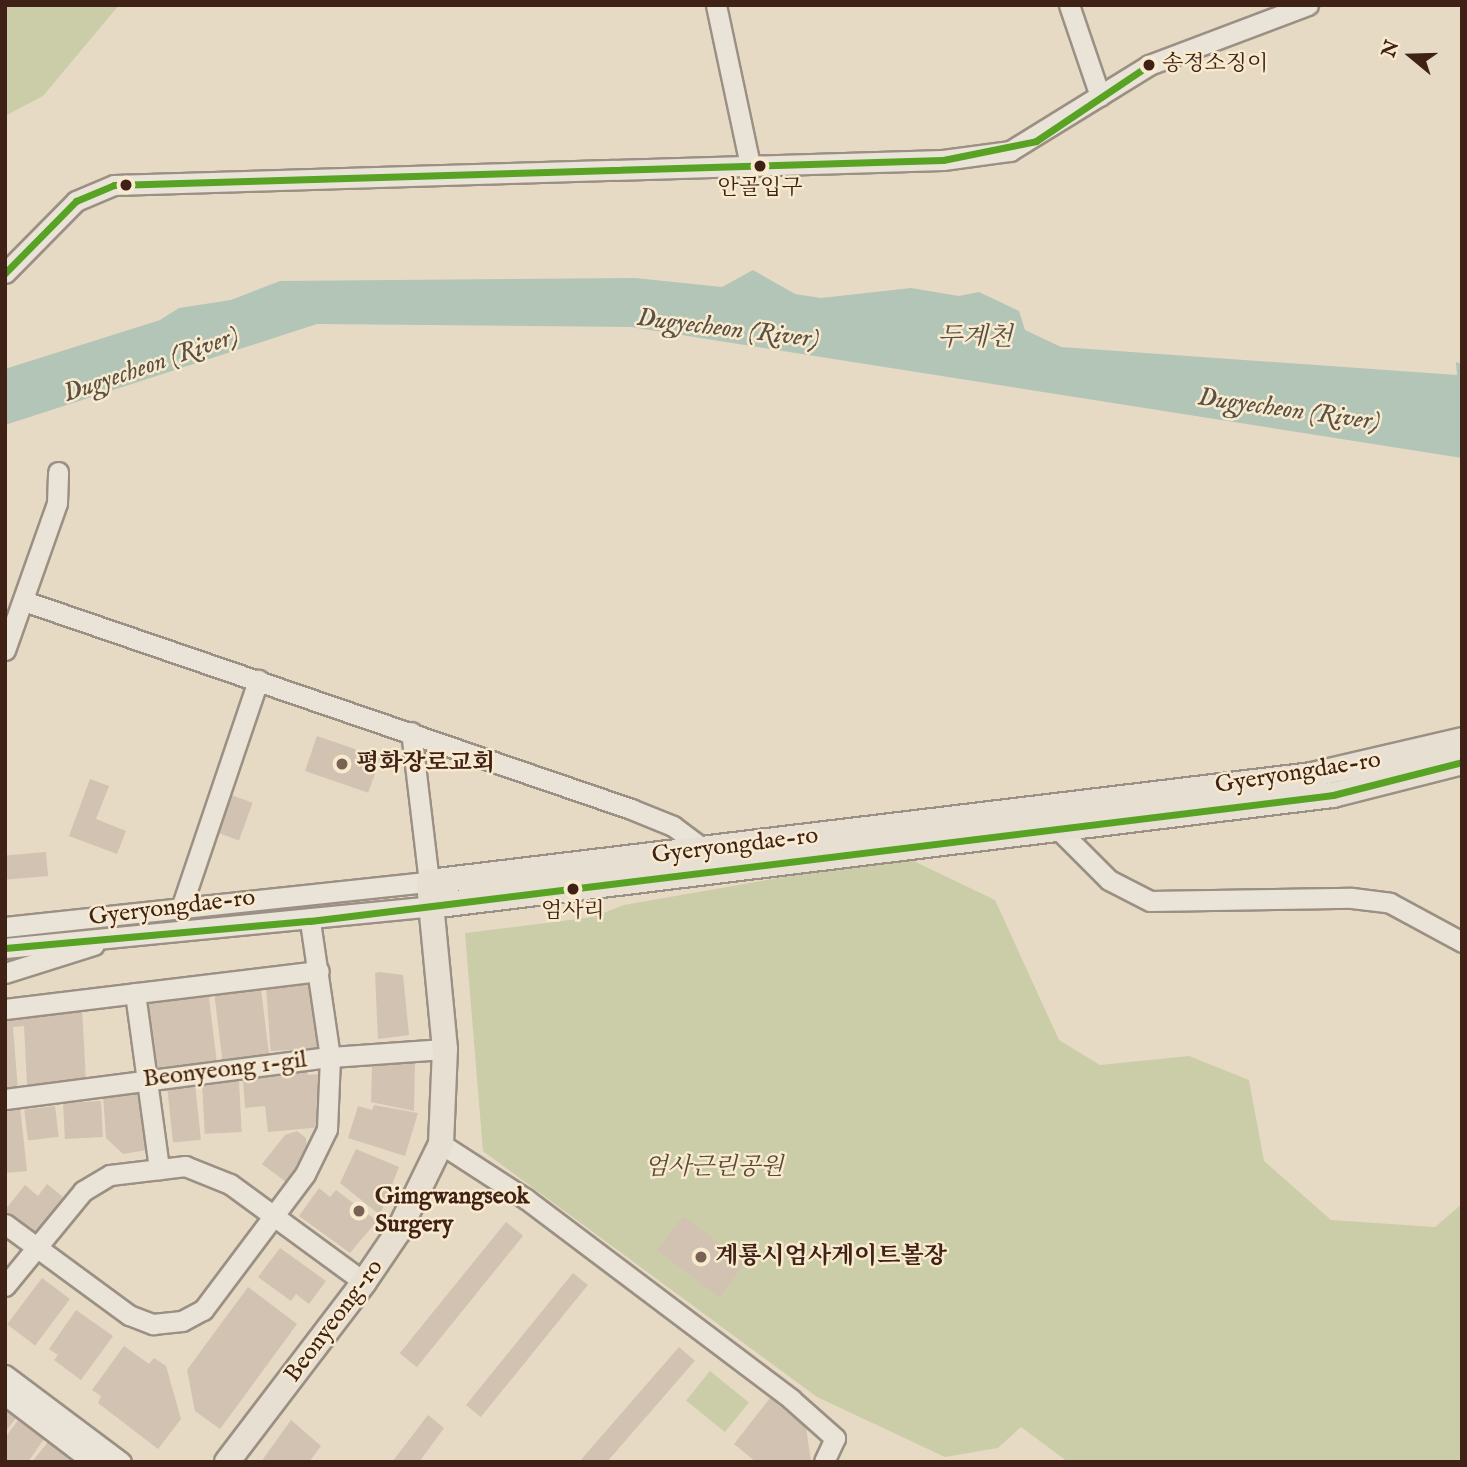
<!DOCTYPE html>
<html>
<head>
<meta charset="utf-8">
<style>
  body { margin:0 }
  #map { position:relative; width:1467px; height:1467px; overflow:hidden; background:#e6dac4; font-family:"IM FELL English","Noto Serif KR",serif }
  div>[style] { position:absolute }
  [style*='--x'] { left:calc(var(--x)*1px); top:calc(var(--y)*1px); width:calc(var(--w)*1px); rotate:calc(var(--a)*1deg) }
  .green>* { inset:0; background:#cbcda8; transform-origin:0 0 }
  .water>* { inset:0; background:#b2c5b7 }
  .building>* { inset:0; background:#d1c2b1; transform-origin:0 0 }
  .roads { filter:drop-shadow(2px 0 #9b9083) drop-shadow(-2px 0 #9b9083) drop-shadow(0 2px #9b9083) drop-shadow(0 -2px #9b9083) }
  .minor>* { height:19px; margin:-9.5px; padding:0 9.5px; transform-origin:9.5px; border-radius:9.5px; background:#eae4d8 }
  .major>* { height:24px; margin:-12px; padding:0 12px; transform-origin:12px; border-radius:12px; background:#e7dfd2 }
  .bus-1>* { height:7px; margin:-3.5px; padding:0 3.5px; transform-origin:3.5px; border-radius:3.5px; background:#58a224 }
  .dots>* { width:19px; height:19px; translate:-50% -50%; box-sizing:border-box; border:4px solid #f8eacf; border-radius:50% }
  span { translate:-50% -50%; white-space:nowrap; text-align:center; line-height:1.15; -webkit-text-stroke:5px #f8eacf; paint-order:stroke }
  .bus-label { font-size:22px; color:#3f2116 }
  .left { translate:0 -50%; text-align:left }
  .poi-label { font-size:24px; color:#3f2116; font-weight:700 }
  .street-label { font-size:24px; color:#3f2116 }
  .park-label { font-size:24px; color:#5c4935; font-style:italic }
  .water-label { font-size:26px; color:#5b5044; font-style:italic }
  .frame { position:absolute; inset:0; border:7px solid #3f2116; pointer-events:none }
  .north { position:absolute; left:1376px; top:21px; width:70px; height:70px; -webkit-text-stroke:5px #f8eacf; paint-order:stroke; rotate:289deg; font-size:19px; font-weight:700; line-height:28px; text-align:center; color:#3f2116 }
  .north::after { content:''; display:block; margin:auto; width:24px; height:32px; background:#3f2116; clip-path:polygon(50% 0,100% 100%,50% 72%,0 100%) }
</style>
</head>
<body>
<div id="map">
  <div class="green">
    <div style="clip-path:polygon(5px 5px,119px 5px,43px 96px,5px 116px)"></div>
    <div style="clip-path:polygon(903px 856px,995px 900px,1059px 1040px,1100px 1065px,1189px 1056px,1249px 1080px,1264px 1161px,1331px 1220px,1435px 1227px,1462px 1204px,1462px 1462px,1068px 1462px,1021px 1427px,998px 1448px,945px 1457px,817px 1397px,483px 1151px,465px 933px,593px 917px,624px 905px)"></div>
    <div style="left:710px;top:1371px;width:50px;height:38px;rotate:39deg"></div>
  </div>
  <div class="water">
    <div style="clip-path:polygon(753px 270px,795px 294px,821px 298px,911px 288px,959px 296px,979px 292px,1019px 311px,1025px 330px,1061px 347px,1457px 375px,1456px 362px,1462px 364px,1462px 458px,631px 327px,317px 324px,5px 425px,5px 369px,160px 320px,179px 308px,231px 300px,280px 281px,635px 278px,722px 287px)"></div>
  </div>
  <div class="building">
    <div style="left:317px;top:736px;width:67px;height:37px;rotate:19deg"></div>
    <div style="clip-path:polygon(90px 779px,109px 786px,96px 819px,126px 831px,117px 854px,69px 836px)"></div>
    <div style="left:231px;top:795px;width:23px;height:40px;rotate:20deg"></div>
    <div style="left:46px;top:852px;width:24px;height:41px;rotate:85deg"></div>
    <div style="clip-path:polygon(380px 972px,403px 975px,409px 1035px,378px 1039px,375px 973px)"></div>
    <div style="left:316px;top:984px;width:64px;height:50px;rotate:86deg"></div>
    <div style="left:261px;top:989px;width:67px;height:47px;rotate:83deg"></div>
    <div style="left:208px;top:990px;width:75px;height:61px;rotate:83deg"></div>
    <div style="clip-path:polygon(82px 1008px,86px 1082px,27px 1085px,24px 1026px,13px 1027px,18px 1091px,5px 1092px,5px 1013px)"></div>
    <div style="clip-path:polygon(415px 1060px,414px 1111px,371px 1102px,372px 1067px,381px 1061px)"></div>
    <div style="clip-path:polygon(308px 1069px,308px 1075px,319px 1074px,323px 1127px,268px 1132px,265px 1106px,245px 1108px,243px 1081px)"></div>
    <div style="left:239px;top:1081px;width:51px;height:37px;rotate:87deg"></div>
    <div style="left:195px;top:1084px;width:56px;height:28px;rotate:84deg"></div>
    <div style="clip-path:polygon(137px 1091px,138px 1098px,145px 1097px,153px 1149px,123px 1154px,106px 1138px,103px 1094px)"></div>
    <div style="left:101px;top:1101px;width:36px;height:38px;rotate:87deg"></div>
    <div style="clip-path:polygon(374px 1105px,418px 1113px,405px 1156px,348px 1138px,358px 1106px,372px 1110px)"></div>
    <div style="left:55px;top:1106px;width:31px;height:31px;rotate:83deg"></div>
    <div style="clip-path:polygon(20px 1107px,27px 1171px,5px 1173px,5px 1109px)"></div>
    <div style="clip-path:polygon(297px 1131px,306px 1138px,307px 1150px,286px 1182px,262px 1164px,285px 1135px)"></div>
    <div style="clip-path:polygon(356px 1149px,399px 1167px,380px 1215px,340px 1183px)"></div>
    <div style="clip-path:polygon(47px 1184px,63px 1197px,33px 1235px,5px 1210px,25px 1185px,38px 1196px)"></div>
    <div style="clip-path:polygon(319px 1188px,330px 1197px,336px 1190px,377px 1221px,350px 1253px,299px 1216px)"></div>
    <div style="left:683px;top:1216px;width:78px;height:43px;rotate:37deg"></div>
    <div style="left:506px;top:1222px;width:22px;height:169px;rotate:39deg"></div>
    <div style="clip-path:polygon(280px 1248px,326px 1281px,309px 1304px,296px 1294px,291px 1301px,258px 1277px)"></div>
    <div style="left:573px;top:1273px;width:19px;height:170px;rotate:39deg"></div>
    <div style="left:42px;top:1278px;width:35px;height:58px;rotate:37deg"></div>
    <div style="clip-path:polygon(248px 1287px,297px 1324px,220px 1429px,195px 1411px,187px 1370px)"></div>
    <div style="clip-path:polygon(76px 1310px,113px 1336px,81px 1380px,54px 1360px,58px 1355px,49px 1349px)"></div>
    <div style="clip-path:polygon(124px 1346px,149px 1364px,154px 1358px,166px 1366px,181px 1419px,158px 1449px,98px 1403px,101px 1396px,92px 1390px)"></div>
    <div style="left:679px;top:1347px;width:21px;height:149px;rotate:41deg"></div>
    <div style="clip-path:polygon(770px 1398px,806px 1427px,811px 1462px,756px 1462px,734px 1444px)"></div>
    <div style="clip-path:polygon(5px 1409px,16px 1418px,5px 1432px)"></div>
    <div style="clip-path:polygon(428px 1415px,444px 1428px,419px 1462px,392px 1462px)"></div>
    <div style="clip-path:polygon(18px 1420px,44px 1439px,28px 1462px,6px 1462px,5px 1438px)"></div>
    <div style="clip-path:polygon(291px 1420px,321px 1446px,309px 1462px,261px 1462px)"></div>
    <div style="clip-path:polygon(48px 1442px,69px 1458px,69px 1462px,32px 1462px)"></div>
  </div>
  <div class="roads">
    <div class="minor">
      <div style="--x:716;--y:5;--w:164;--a:78"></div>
      <div style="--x:1069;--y:5;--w:96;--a:71.2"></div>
      <div style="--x:5;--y:273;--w:101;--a:-45.4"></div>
      <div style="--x:76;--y:201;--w:41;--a:-22.8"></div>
      <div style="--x:114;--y:185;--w:829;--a:-1.73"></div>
      <div style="--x:943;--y:160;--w:68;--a:-7.7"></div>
      <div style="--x:1010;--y:151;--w:163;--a:-31.7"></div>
      <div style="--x:1149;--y:65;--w:170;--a:-20.7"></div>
      <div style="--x:24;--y:601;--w:642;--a:18.91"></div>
      <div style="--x:631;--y:809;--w:45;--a:22"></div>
      <div style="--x:673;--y:826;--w:38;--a:37"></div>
      <div style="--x:5;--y:650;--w:156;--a:-70.5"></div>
      <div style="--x:57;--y:503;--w:31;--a:-88"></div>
      <div style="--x:1055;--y:826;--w:76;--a:45"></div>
      <div style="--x:1109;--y:880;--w:46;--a:27.1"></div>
      <div style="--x:1150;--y:901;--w:202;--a:-0.9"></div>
      <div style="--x:1352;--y:898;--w:38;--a:7"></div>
      <div style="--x:1390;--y:903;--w:82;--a:28.4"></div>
      <div style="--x:181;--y:908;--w:241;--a:-71.3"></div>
      <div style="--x:5;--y:927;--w:426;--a:-6.1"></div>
      <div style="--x:429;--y:882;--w:151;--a:-96.8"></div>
      <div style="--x:5;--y:948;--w:428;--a:-5.6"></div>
      <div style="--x:5;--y:973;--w:93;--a:-17.5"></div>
      <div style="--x:135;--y:993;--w:178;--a:82.2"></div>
      <div style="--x:5;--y:1009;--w:316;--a:-6.9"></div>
      <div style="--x:5;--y:1099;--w:328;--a:-7.4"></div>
      <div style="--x:330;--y:1057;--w:115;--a:-4"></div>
      <div style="--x:441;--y:1144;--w:101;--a:32.9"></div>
      <div style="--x:526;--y:1199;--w:332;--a:37"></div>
      <div style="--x:791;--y:1399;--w:59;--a:41.6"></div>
      <div style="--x:835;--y:1438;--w:26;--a:115"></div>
      <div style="--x:5;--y:1224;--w:154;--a:36.3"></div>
      <div style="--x:129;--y:1315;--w:26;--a:21"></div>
      <div style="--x:153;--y:1324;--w:29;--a:-6"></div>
      <div style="--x:182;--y:1321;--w:24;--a:-28"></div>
      <div style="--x:203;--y:1310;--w:170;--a:-53.1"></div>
      <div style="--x:305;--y:1174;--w:50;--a:-63.9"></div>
      <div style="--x:327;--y:1129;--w:72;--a:-87.6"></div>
      <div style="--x:330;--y:1057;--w:137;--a:-98.4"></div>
      <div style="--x:5;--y:1286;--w:123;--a:-50.6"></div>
      <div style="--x:83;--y:1191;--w:31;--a:-31"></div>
      <div style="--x:110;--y:1175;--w:76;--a:-6.8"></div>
      <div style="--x:185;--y:1166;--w:48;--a:21.8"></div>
      <div style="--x:230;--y:1184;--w:166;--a:36.2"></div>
      <div style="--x:5;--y:1375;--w:145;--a:36.9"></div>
      <div style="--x:5;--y:1395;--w:111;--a:37.3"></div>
    </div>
    <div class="major">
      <div style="--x:431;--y:906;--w:909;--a:-7.02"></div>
      <div style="--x:1333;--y:795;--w:133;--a:-14.3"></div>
      <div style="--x:227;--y:1462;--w:226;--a:-52.7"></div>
      <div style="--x:364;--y:1282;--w:60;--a:-55.8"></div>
      <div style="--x:398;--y:1232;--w:98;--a:-64"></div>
      <div style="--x:441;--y:1144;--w:95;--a:-87.6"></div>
      <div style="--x:445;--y:1049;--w:168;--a:-95.5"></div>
      <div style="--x:429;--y:882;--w:889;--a:-6.91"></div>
      <div style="--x:1312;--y:775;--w:154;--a:-13.1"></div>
    </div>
  </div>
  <div class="bus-1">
    <div style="--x:5;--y:273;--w:101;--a:-45.4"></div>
    <div style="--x:76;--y:201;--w:41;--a:-22.8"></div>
    <div style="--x:114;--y:185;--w:829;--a:-1.73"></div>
    <div style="--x:943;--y:160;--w:95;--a:-11.5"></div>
    <div style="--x:1036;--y:141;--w:136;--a:-33.9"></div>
    <div style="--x:5;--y:948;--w:306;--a:-5.1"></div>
    <div style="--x:310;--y:921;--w:1031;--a:-7.02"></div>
    <div style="--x:1333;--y:795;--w:133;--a:-14.3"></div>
  </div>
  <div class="dots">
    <div style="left:1149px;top:65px;background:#3f2116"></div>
    <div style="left:760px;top:166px;background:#3f2116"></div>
    <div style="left:126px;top:185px;background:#3f2116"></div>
    <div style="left:342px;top:764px;background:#796253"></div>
    <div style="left:573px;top:889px;background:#3f2116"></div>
    <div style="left:359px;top:1211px;background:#796253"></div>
    <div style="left:701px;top:1257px;background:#796253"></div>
  </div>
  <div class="bus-label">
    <span class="left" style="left:1162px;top:65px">송정소징이</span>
    <span style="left:760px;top:189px">안골입구</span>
    <span style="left:573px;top:912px">엄사리</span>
  </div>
  <div class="poi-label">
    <span class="left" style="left:356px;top:764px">평화장로교회</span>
    <span class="left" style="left:375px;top:1211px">Gimgwangseok<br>Surgery</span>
    <span class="left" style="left:715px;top:1257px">계룡시엄사게이트볼장</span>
  </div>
  <div class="street-label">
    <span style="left:1298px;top:773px;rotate:-9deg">Gyeryongdae-ro</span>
    <span style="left:735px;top:846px;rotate:-7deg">Gyeryongdae-ro</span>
    <span style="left:172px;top:908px;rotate:-7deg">Gyeryongdae-ro</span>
    <span style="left:225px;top:1070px;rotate:-7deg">Beonyeong 1-gil</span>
    <span style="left:334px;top:1321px;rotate:-53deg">Beonyeong-ro</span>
  </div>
  <div class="park-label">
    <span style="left:714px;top:1168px">엄사근린공원</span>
  </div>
  <div class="water-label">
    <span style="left:728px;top:329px;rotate:7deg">Dugyecheon (River)</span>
    <span style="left:975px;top:338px">두계천</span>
    <span style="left:151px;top:365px;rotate:-19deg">Dugyecheon (River)</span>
    <span style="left:1289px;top:410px;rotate:8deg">Dugyecheon (River)</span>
  </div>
  <div class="frame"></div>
  <div class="north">N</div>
</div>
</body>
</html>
